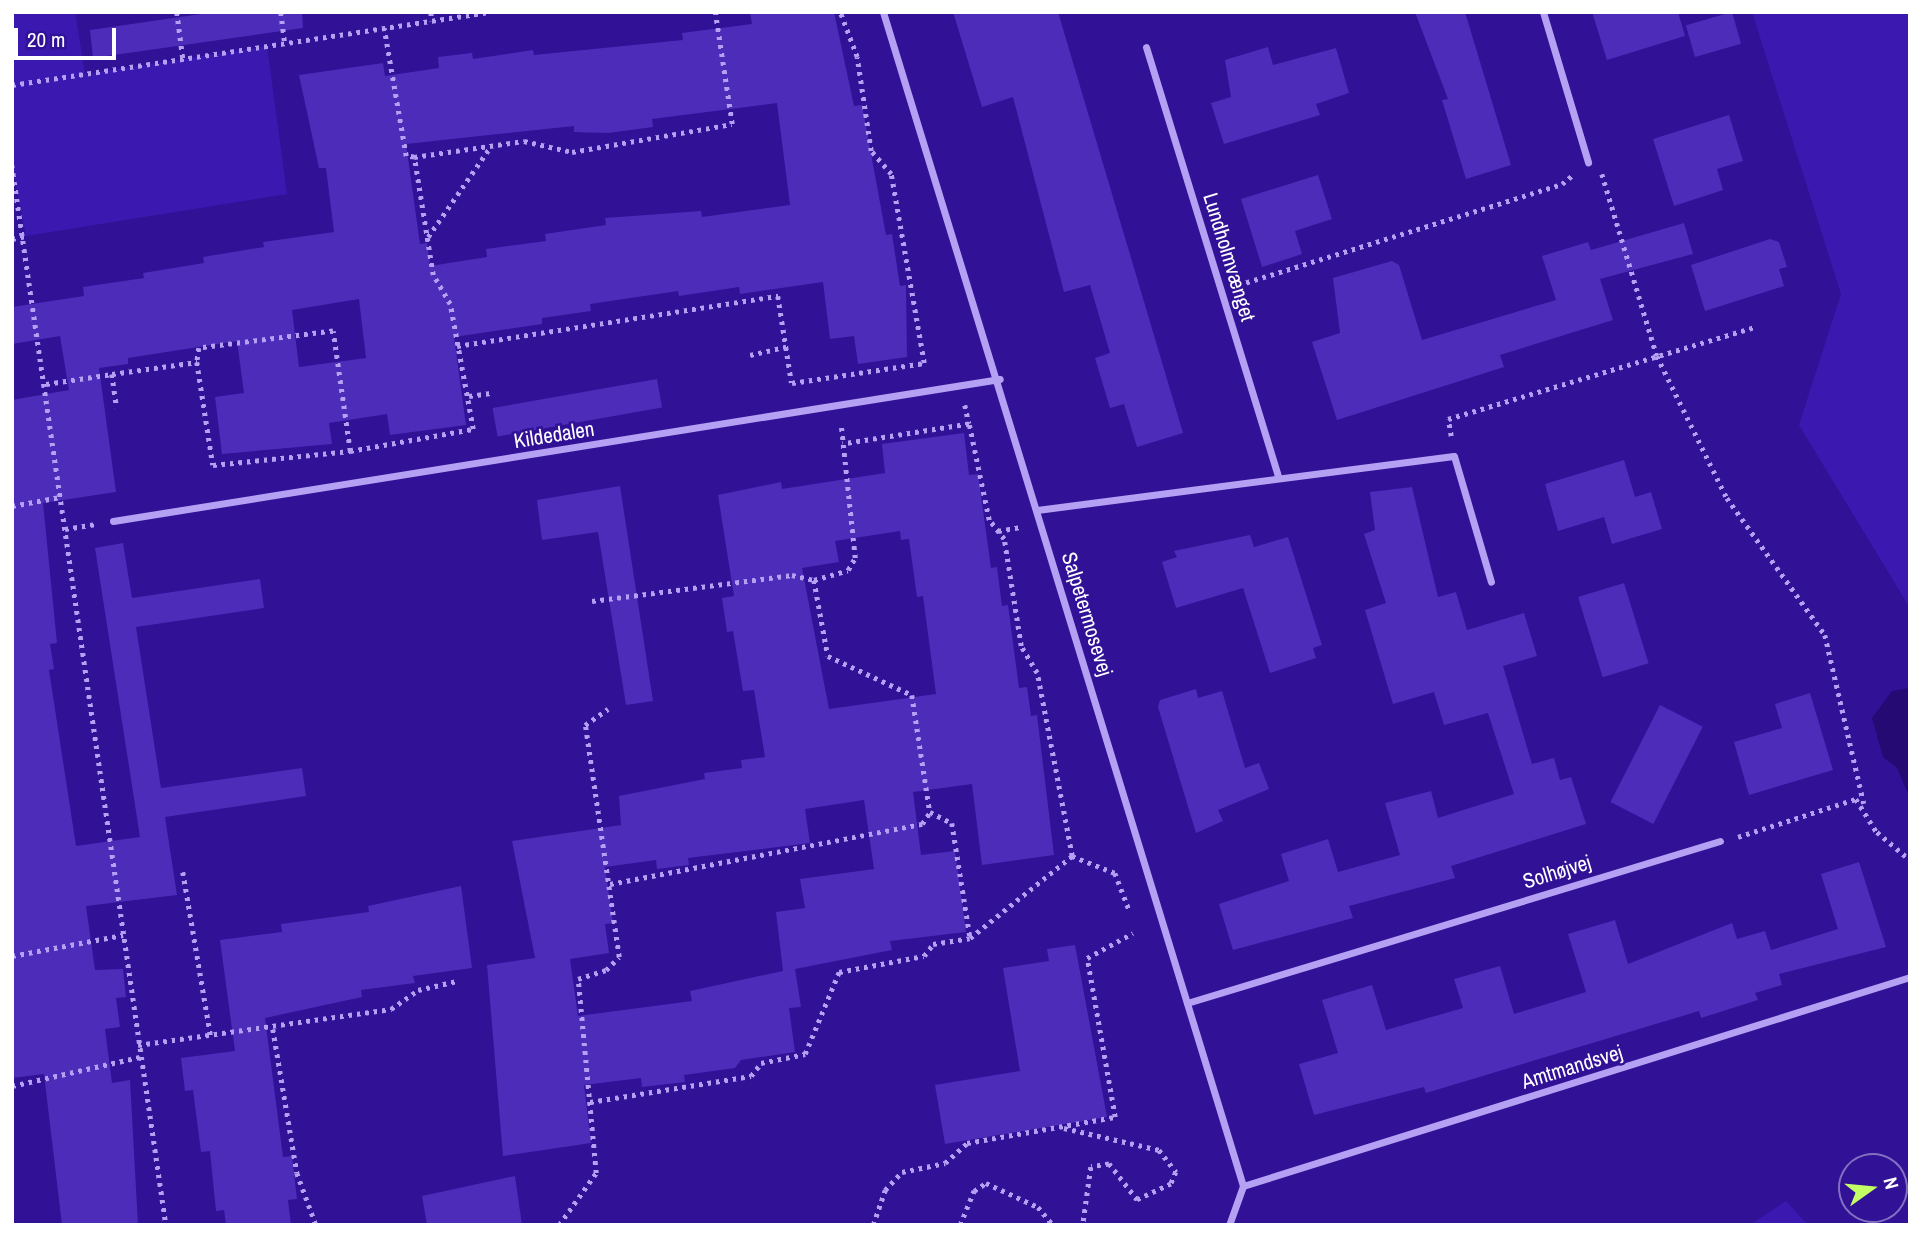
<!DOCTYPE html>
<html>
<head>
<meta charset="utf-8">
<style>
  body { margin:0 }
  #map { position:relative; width:1922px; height:1237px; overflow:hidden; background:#311196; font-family:"Archivo Narrow",sans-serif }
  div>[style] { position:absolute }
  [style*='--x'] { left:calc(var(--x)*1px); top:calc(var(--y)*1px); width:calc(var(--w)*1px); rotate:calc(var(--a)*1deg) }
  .green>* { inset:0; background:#3b19b1 }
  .water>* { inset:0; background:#240a72 }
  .building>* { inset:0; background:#4d2cba; transform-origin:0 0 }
  .path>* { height:4.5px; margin-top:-2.25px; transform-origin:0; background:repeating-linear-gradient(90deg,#b4a1f3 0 3.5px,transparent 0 8.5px) }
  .street>* { height:7px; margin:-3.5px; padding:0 3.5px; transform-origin:3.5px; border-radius:3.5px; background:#b4a1f3 }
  span { translate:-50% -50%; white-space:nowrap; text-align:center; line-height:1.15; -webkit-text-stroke:5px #311196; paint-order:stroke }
  .street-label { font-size:21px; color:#fff }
  .frame { position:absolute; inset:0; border:14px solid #fff; pointer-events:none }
  .north { position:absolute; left:1838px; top:1153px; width:70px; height:70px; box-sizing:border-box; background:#311196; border:2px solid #8370c0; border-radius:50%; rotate:75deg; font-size:19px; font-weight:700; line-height:28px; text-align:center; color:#fff }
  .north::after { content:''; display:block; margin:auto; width:24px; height:32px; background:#c3ff64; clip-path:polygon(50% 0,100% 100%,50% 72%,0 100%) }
  .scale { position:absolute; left:14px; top:28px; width:102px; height:32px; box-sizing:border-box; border:4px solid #fff; border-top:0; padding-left:9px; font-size:21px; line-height:24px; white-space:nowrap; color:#fff; -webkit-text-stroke:5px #311196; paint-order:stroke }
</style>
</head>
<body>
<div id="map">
  <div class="green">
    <div style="clip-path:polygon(12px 12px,75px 12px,85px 74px,267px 46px,287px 194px,26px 236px,12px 165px)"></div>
    <div style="clip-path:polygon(1752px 12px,1910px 12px,1910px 608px,1799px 425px,1841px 294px)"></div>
    <div style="clip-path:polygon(1786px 1201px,1808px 1225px,1750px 1225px)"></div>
  </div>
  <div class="water">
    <div style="clip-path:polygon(1910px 688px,1910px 798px,1897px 768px,1883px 757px,1872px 718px,1892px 691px)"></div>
  </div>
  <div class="building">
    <div style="clip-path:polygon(215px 12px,302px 12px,303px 28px,93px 58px,90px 30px)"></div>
    <div style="clip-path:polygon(evenodd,750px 12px,834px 12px,854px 106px,862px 105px,886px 235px,892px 234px,900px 286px,906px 285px,907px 357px,858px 364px,854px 336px,830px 339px,823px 282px,740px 294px,739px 287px,679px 296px,678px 291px,590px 304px,591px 311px,542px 318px,542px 324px,454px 337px,466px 425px,390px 435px,387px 414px,329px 423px,332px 444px,222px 454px,215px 397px,244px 393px,237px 341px,128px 358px,128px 364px,99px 368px,116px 492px,43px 503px,57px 643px,50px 644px,54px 669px,49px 670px,76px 846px,140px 837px,95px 548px,123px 543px,132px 598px,260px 579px,264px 608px,136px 627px,161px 788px,302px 768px,306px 796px,165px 817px,177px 895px,86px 906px,95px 970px,123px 969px,126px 997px,116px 998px,120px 1027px,105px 1029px,112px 1083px,130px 1080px,138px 1225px,62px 1225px,44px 1074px,12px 1078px,12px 400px,69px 390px,60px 336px,12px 344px,12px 307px,84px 296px,83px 287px,144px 278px,143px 273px,204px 263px,203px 257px,264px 247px,263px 242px,334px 232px,326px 168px,319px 168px,299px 75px,383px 63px,385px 76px,439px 68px,438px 57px,472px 53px,473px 59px,533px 50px,534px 55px,683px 40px,682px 33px,752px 24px,750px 12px,777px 103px,790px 205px,702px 217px,701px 211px,605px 218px,606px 225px,545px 234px,546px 241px,486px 249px,487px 257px,430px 266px,427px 243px,420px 244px,406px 144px,574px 126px,574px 132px,608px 133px,653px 127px,652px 119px,777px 103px,750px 12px,359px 299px,366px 358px,299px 367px,292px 310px,359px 299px)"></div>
    <div style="clip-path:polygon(953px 12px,1058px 12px,1183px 433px,1137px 447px,1124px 404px,1110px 408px,1095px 358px,1110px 353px,1090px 285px,1064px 292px,1013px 97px,982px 107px)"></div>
    <div style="clip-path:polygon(1415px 12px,1465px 12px,1511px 165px,1466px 179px,1442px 100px,1448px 99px)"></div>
    <div style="clip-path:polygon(1592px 12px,1678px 12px,1685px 36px,1607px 60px)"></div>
    <div style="left:1732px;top:12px;width:33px;height:48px;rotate:74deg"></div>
    <div style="clip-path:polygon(1268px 47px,1273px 65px,1336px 48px,1349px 93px,1316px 104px,1320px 115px,1224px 144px,1211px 103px,1231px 97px,1225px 60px)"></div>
    <div style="clip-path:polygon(1729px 115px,1743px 161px,1717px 169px,1723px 190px,1674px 206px,1653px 139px)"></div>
    <div style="clip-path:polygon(1318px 175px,1332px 219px,1295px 231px,1302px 254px,1262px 267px,1241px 199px)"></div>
    <div style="clip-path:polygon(1684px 223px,1693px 254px,1600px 279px,1613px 320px,1500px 355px,1504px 367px,1337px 420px,1312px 342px,1340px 333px,1333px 278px,1392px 261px,1399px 265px,1422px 340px,1556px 300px,1542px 256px,1588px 242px,1591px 250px)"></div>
    <div style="clip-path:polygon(1770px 239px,1779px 242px,1787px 267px,1779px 269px,1784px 286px,1705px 311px,1691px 265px)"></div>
    <div style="left:657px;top:379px;width:29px;height:167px;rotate:80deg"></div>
    <div style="clip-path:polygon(evenodd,964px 433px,969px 475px,978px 474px,991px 568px,997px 567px,1002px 606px,1008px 605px,1019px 688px,1027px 687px,1031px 716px,1037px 715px,1054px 855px,982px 865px,972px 784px,913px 792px,921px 855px,955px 851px,966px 932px,890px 941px,892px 950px,795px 969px,801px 1007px,789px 1008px,795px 1052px,741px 1060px,735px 1068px,684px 1075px,685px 1082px,642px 1087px,641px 1078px,584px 1085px,591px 1143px,503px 1156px,487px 965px,535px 958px,512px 841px,621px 825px,619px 796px,705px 779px,704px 773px,742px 768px,741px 760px,765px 757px,754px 690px,743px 691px,733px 631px,727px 632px,722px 598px,734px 596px,718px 495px,781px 482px,782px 489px,885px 473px,882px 444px,964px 433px,900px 531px,901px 540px,909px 539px,917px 597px,923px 596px,936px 694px,829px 709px,802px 568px,839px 562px,835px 541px,900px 531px,964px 433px,864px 800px,874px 869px,800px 879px,805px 908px,776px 912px,783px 971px,690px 991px,692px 1001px,578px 1016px,570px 959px,609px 953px,605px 924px,613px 923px,605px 867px,656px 860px,657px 869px,689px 865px,688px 858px,810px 843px,805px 809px,864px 800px)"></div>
    <div style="clip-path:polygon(1624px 460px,1635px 497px,1651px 492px,1662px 529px,1612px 544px,1604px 517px,1558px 531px,1545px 484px)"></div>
    <div style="clip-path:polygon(620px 486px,653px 701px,626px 705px,598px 532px,542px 540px,537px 500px)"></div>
    <div style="clip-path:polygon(1412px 487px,1438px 597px,1456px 592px,1467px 630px,1524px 613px,1537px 656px,1503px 666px,1532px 764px,1554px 758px,1560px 780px,1571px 777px,1586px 824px,1451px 866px,1455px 878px,1349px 906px,1353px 918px,1233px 950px,1219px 904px,1289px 881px,1281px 854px,1328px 839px,1338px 872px,1400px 855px,1385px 803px,1431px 791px,1438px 818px,1514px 794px,1488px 713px,1444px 725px,1434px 692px,1393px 704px,1365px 610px,1386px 603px,1364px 534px,1375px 530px,1370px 492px)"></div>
    <div style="clip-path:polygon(1250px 535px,1254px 547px,1288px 537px,1322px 645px,1313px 648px,1316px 658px,1270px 673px,1243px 588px,1176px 608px,1162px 562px,1177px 557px,1174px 551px)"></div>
    <div style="left:1624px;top:583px;width:84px;height:48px;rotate:73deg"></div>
    <div style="clip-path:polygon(1196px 689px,1198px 698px,1222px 691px,1245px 768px,1259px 763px,1269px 789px,1218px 810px,1223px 821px,1196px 833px,1158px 707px,1160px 700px)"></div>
    <div style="clip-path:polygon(1810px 693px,1833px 770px,1749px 795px,1734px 742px,1782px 728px,1775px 704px)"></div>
    <div style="left:1660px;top:705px;width:48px;height:109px;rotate:27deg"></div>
    <div style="clip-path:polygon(1859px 862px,1886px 947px,1779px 974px,1782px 985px,1755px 993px,1758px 1000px,1701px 1018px,1699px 1011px,1426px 1093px,1424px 1087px,1314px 1115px,1299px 1064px,1338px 1053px,1322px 1000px,1372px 985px,1386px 1030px,1463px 1008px,1454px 979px,1500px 966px,1514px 1014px,1586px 992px,1568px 934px,1615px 920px,1628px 964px,1732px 923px,1737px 939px,1765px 931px,1771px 950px,1838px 929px,1821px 874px)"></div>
    <div style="clip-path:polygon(461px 886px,472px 968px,413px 976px,415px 983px,361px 990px,362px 997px,265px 1018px,283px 1157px,292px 1156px,297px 1199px,288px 1200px,291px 1225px,226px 1225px,224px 1210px,216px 1211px,210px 1151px,201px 1152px,193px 1090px,185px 1091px,181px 1058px,235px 1051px,220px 940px,282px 932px,281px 924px,369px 912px,368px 906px)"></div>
    <div style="clip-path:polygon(1075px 945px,1107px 1117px,945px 1144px,935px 1085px,1020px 1071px,1003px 968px,1049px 961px,1047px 949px)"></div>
    <div style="clip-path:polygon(515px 1176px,522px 1225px,427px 1225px,422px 1196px)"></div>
  </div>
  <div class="path">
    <div style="--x:177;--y:12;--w:47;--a:82.7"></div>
    <div style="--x:281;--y:12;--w:31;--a:83"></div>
    <div style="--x:431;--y:12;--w:9;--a:84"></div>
    <div style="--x:12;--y:85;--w:481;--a:-8.7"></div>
    <div style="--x:414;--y:157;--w:111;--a:-8.3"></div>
    <div style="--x:524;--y:141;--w:49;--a:12.9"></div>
    <div style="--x:572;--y:152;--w:162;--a:-9.9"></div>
    <div style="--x:732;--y:124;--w:113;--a:-98.6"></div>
    <div style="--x:12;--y:165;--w:1071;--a:81.73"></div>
    <div style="--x:1602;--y:174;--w:190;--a:73.2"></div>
    <div style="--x:1657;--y:356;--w:158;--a:63.8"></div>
    <div style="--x:1727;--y:498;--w:168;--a:54.4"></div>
    <div style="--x:1825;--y:635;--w:173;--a:77"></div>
    <div style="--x:428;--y:237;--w:111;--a:-55.3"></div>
    <div style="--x:12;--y:239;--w:14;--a:-12"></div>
    <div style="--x:1238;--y:285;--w:339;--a:-17.3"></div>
    <div style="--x:1562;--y:184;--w:16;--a:-40"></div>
    <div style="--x:457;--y:346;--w:325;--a:-8.9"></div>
    <div style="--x:778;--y:296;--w:52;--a:81.1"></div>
    <div style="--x:750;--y:355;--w:37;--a:-13"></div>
    <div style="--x:786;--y:347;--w:36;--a:81"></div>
    <div style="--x:792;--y:383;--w:134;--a:-8.6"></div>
    <div style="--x:924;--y:363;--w:192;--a:-99.9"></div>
    <div style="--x:891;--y:174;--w:30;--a:-131"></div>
    <div style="--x:871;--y:151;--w:95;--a:-98.5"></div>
    <div style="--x:857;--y:57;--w:48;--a:-110.7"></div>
    <div style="--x:112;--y:374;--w:86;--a:-8"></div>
    <div style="--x:197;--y:362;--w:104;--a:81.2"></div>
    <div style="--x:213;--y:465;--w:138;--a:-5.8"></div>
    <div style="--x:350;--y:451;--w:121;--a:-98.1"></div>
    <div style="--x:333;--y:331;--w:135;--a:172.8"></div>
    <div style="--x:199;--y:348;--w:14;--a:98"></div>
    <div style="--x:46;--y:384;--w:67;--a:-8.6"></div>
    <div style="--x:112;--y:374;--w:34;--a:82"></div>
    <div style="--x:469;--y:396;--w:22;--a:-8"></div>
    <div style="--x:965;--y:405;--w:19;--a:78"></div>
    <div style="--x:1451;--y:436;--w:17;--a:-100"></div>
    <div style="--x:1448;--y:419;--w:320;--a:-16.7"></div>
    <div style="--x:350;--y:451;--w:125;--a:-10.1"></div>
    <div style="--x:473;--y:429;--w:127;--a:-100.4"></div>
    <div style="--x:450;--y:304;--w:34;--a:-120"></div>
    <div style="--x:433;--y:275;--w:120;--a:-99.1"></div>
    <div style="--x:414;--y:157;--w:8;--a:-173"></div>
    <div style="--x:406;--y:156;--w:130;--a:-99.8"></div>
    <div style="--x:12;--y:506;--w:49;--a:-10.6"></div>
    <div style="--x:65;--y:529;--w:30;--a:-9"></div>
    <div style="--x:998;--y:531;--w:23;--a:-10"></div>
    <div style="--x:814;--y:580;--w:77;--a:79.6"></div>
    <div style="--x:828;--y:656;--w:93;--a:24.9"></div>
    <div style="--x:912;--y:695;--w:118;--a:81.3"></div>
    <div style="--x:930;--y:812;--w:25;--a:27"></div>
    <div style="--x:952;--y:823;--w:115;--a:81"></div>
    <div style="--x:592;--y:601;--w:202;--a:-7.4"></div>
    <div style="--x:792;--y:575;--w:23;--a:13"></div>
    <div style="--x:814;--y:580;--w:35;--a:-16"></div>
    <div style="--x:848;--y:570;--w:14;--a:-60"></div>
    <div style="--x:855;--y:558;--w:134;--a:-96"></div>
    <div style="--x:1738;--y:837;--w:124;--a:-17.9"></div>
    <div style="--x:1856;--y:799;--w:39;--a:58"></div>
    <div style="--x:1877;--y:832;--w:43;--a:40.3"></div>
    <div style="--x:1072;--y:856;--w:46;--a:21.6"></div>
    <div style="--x:1115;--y:873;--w:42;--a:69"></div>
    <div style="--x:183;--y:872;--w:167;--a:80.4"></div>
    <div style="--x:610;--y:884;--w:318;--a:-10.9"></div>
    <div style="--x:922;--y:824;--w:14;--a:-56"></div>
    <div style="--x:12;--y:956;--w:113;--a:-10.7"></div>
    <div style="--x:273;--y:1029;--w:146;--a:80.5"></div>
    <div style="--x:297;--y:1173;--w:55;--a:69.9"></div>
    <div style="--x:138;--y:1045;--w:256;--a:-8.1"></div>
    <div style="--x:391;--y:1009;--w:33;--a:-35"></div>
    <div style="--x:418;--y:990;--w:40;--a:-13"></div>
    <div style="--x:12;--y:1086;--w:131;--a:-12.8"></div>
    <div style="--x:590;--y:1102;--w:163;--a:-9.2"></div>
    <div style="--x:751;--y:1076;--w:16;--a:-52"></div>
    <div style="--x:761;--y:1063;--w:45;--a:-11.6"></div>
    <div style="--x:805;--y:1054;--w:89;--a:-67.5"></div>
    <div style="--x:839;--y:972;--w:86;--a:-10.7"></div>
    <div style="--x:924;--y:956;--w:15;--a:-53"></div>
    <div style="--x:933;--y:944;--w:37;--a:-9"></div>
    <div style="--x:970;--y:938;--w:131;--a:-38.8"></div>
    <div style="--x:1072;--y:856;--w:186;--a:-100.8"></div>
    <div style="--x:1037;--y:673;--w:31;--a:-121"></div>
    <div style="--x:1021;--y:646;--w:108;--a:-99"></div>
    <div style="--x:1004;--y:539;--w:24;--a:-128"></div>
    <div style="--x:989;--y:520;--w:98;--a:-101.8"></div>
    <div style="--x:969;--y:424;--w:128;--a:171"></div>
    <div style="--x:1064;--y:1128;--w:98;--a:13"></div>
    <div style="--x:1159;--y:1150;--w:28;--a:52"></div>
    <div style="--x:1176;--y:1172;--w:13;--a:113"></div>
    <div style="--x:1171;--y:1184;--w:38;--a:155"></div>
    <div style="--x:1137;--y:1200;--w:46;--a:-127.9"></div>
    <div style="--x:1109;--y:1164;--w:18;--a:171"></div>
    <div style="--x:1091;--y:1167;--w:59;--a:97.9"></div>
    <div style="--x:559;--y:1225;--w:64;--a:-54.6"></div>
    <div style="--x:596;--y:1173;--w:195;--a:-95.3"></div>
    <div style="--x:578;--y:979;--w:29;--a:-18"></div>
    <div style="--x:606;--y:970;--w:18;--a:-45"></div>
    <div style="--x:619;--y:957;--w:234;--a:-98.3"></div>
    <div style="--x:585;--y:725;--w:28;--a:-35"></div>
    <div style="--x:873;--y:1225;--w:37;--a:-71"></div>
    <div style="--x:885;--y:1190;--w:25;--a:-47"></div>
    <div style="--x:902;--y:1172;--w:44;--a:-11.8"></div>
    <div style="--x:945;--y:1163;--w:30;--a:-42"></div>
    <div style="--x:967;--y:1143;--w:150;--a:-10"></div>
    <div style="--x:1115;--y:1117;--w:161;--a:-100"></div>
    <div style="--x:1087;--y:958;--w:52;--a:-28.5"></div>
    <div style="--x:960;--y:1225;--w:37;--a:-68"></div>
    <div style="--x:974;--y:1191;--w:14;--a:-34"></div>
    <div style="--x:986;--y:1183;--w:57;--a:24.8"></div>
    <div style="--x:1038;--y:1207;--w:23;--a:50"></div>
  </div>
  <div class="street">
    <div style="--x:883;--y:12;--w:1228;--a:72.95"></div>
    <div style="--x:1243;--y:1186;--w:41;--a:109.7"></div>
    <div style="--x:1543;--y:12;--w:157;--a:73.3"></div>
    <div style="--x:1146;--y:47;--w:450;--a:72.9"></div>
    <div style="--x:1037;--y:510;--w:420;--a:-7.4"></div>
    <div style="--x:1454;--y:456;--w:131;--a:73.6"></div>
    <div style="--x:113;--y:521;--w:898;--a:-9.1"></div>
    <div style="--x:1187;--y:1003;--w:557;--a:-16.91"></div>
    <div style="--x:1243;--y:1186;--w:699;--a:-17.4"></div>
  </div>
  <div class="street-label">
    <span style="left:1229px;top:257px;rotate:73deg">Lundholmvænget</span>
    <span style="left:554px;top:435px;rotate:-9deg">Kildedalen</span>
    <span style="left:1087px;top:614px;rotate:73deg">Salpetermosevej</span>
    <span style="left:1557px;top:872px;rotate:-17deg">Solhøjvej</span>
    <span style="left:1572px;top:1067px;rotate:-17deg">Amtmandsvej</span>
  </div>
  <div class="frame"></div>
  <div class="north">N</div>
  <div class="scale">20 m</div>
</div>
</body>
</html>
